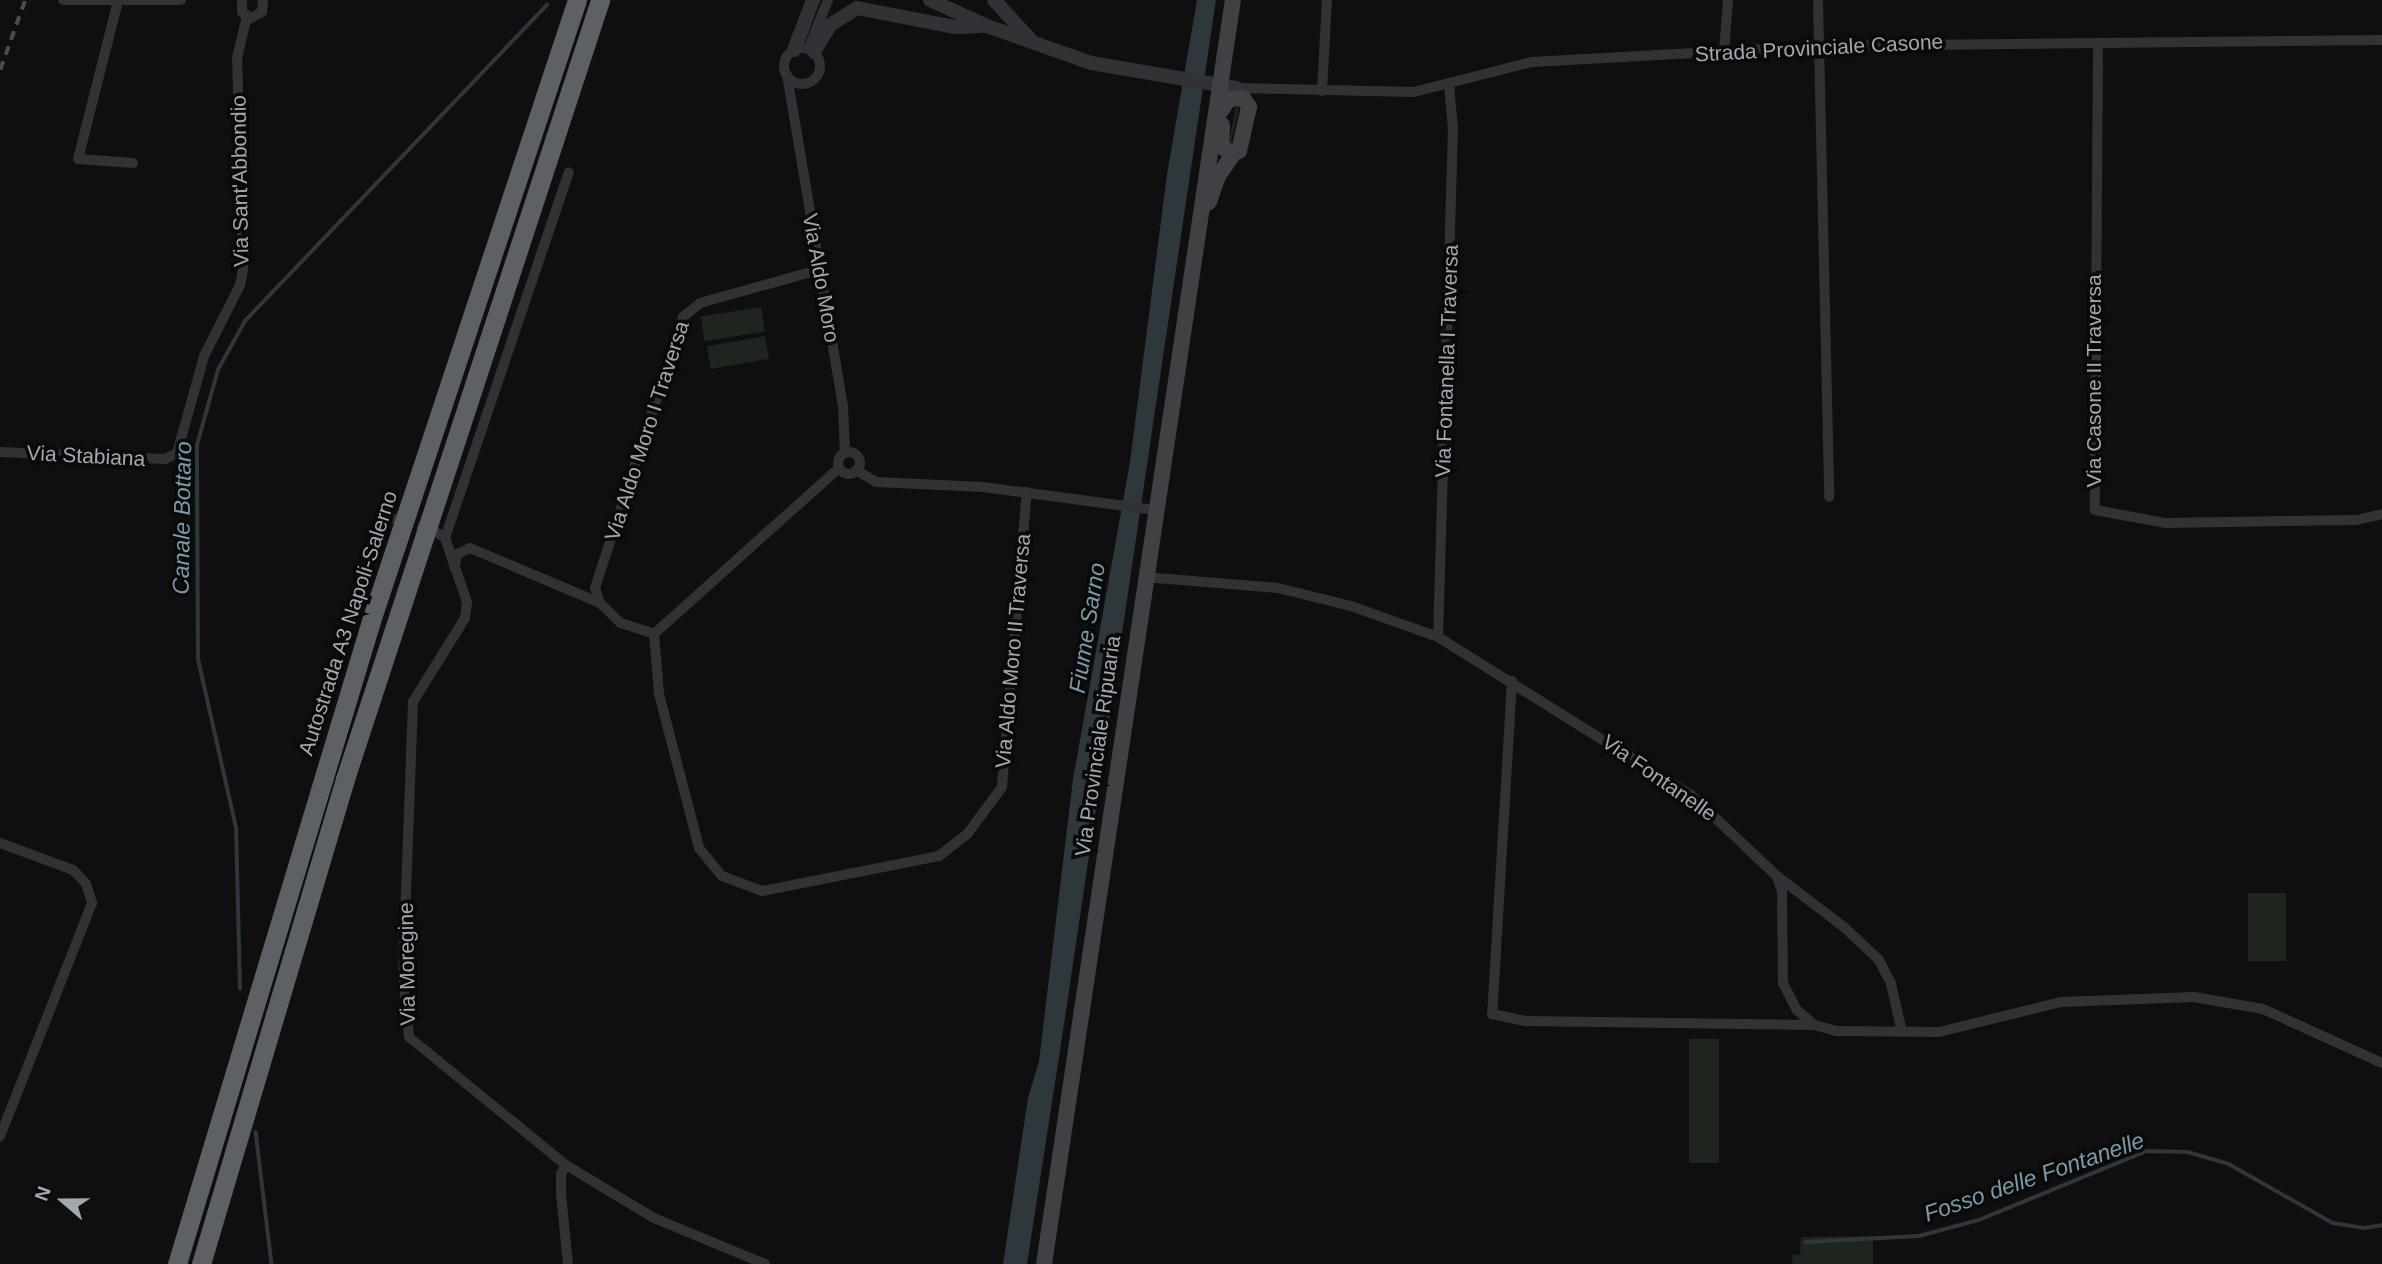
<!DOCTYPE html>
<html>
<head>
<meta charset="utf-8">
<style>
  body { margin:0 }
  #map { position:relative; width:2382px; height:1264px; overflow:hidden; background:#0f0f10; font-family:Helvetica,sans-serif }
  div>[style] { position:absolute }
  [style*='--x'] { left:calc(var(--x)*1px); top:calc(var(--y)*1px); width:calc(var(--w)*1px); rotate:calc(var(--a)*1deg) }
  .green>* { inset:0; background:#1e241e; transform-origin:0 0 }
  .water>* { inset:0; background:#2e373b }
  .stream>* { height:3.5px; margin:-1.75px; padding:0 1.75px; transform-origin:1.75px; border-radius:1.75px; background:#2e373b }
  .minor-tunnel>* { height:10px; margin-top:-5px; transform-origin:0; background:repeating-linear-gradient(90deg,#2c2e30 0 10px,transparent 0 15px) }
  .minor>* { height:10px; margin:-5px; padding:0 5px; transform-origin:5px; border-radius:5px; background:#313235 }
  .minor>.ring { margin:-5px; padding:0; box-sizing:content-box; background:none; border:10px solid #313235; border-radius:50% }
  .tertiary>* { height:14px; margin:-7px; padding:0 7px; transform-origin:7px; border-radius:7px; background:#313235 }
  .secondary>* { height:16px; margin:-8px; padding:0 8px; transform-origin:8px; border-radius:8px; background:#3f4145 }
  .motorway>* { height:19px; margin:-9.5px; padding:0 9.5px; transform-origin:9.5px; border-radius:9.5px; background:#5d6065 }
  .rail>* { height:3.5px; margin-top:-1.75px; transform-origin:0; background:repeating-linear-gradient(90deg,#4a4c50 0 9px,transparent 0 16px) }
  span { translate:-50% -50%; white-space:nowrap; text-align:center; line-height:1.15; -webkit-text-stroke:7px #0a0a0b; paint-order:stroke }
  .street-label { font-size:21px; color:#a2a8b0 }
  .water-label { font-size:23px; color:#7c99a8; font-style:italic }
  .north { position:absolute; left:28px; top:1166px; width:70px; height:70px; -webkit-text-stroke:5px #0a0a0b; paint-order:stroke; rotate:290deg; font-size:19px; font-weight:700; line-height:28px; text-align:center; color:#a2a8b0 }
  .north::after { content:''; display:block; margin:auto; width:24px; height:32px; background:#a2a8b0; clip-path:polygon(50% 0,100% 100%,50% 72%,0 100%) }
</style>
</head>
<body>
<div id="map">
  <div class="green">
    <div style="clip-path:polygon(1236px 106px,1239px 109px,1231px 144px,1229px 142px)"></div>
    <div style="left:761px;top:307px;width:25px;height:61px;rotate:81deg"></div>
    <div style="left:765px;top:336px;width:23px;height:59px;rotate:80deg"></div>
    <div style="left:2286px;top:893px;width:68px;height:38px;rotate:90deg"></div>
    <div style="left:1689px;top:1039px;width:30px;height:124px"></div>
    <div style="clip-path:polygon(1873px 1236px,1873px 1264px,1792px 1264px,1793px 1254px,1800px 1255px,1801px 1237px)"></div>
  </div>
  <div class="water">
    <div style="clip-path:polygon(1197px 0,1216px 0,1063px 1031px,1027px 1264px,1003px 1264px,1028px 1098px,1039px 1061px,1073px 779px,1130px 462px,1167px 174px)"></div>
  </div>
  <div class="stream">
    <div style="--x:240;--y:989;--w:161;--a:-91.4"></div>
    <div style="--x:236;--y:828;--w:173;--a:-102.7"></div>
    <div style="--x:198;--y:659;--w:214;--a:-90.3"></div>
    <div style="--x:197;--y:445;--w:78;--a:-74.4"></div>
    <div style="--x:218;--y:370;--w:56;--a:-61.1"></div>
    <div style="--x:245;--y:321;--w:437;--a:-46.3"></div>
    <div style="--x:256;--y:1132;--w:133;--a:83.1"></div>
    <div style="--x:1806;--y:1242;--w:113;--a:-3"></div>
    <div style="--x:1919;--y:1236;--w:62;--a:-14.9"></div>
    <div style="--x:1979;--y:1220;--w:181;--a:-22.4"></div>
    <div style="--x:2146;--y:1151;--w:42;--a:1.4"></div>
    <div style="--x:2188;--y:1152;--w:43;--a:16.3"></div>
    <div style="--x:2229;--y:1164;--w:120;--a:29.6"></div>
    <div style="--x:2333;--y:1223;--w:31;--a:9"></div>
    <div style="--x:2364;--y:1228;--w:18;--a:-9"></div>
  </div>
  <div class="minor-tunnel">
    <div style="--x:389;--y:517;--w:43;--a:17.6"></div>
  </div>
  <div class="minor">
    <div style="--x:63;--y:0;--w:118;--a:0"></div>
    <div style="--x:242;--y:0;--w:12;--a:90"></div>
    <div style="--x:242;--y:12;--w:11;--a:34"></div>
    <div style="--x:251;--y:18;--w:13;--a:-29"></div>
    <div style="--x:262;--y:12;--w:12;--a:-85"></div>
    <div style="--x:1818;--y:0;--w:497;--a:88.7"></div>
    <div style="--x:118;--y:1;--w:163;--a:104.2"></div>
    <div style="--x:78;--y:159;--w:55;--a:4.2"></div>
    <div style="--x:2098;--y:45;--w:465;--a:90.4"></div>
    <div style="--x:2095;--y:510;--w:71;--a:10.5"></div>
    <div style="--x:2165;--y:523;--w:192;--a:-0.9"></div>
    <div style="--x:2357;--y:520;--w:26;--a:-13"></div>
    <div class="ring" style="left:784px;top:48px;width:26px;height:26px"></div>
    <div style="--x:808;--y:49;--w:53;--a:-67.8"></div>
    <div style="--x:1724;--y:52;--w:52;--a:-85.6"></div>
    <div style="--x:787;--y:75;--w:336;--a:80.4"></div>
    <div style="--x:843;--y:406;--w:47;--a:87.6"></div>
    <div style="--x:1322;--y:91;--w:91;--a:-86.9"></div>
    <div style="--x:1233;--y:92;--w:6;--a:-45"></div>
    <div style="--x:1237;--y:88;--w:177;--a:1.3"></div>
    <div style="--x:1414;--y:92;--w:122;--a:-14.3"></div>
    <div style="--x:1532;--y:62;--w:285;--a:-3.2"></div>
    <div style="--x:1817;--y:46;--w:565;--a:-0.61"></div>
    <div style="--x:0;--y:452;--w:165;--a:2.4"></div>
    <div style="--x:165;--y:459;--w:13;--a:-27"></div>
    <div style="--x:177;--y:453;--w:101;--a:-74.4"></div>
    <div style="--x:204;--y:356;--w:80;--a:-63.1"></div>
    <div style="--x:240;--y:285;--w:15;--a:-79"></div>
    <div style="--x:243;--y:270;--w:212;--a:-91.6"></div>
    <div style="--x:237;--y:58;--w:43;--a:-76.6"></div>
    <div class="ring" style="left:838px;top:452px;width:12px;height:12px"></div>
    <div style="--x:839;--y:468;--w:249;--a:138.1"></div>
    <div style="--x:654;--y:634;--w:60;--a:85.2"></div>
    <div style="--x:659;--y:694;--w:159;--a:75.4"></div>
    <div style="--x:699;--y:848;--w:36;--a:51"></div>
    <div style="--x:722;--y:876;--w:43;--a:20.6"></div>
    <div style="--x:762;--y:891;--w:180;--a:-11.2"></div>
    <div style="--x:939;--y:856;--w:37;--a:-38"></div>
    <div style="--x:968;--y:833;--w:57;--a:-53.5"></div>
    <div style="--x:1002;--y:787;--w:296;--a:-85.2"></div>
    <div style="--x:856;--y:470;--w:23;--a:31"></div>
    <div style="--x:876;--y:482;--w:107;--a:2.7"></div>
    <div style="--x:983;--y:487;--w:174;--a:7.6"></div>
    <div style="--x:438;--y:533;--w:9;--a:36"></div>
    <div style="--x:445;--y:538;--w:68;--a:71"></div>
    <div style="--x:467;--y:602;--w:16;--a:97"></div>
    <div style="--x:465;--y:618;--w:99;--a:121.8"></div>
    <div style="--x:413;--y:702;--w:271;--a:92.1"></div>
    <div style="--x:403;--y:973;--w:64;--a:84.6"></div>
    <div style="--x:409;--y:1037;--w:203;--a:39.2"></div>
    <div style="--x:566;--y:1165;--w:103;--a:31.1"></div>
    <div style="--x:654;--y:1218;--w:120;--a:22.5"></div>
    <div style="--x:445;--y:538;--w:386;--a:-71.3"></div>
    <div style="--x:454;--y:567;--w:14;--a:-73"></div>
    <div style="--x:458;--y:554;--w:13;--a:-27"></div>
    <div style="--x:470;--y:548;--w:141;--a:22.9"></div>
    <div style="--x:600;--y:603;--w:29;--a:44"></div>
    <div style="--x:621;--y:623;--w:35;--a:18"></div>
    <div style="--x:1144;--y:577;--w:134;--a:4.7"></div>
    <div style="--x:1278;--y:588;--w:75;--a:13.9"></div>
    <div style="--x:1351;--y:606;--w:92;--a:19.6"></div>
    <div style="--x:1438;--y:637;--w:300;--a:32"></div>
    <div style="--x:1692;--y:796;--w:117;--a:43.3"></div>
    <div style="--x:1777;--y:876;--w:16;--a:72"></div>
    <div style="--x:1782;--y:891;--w:92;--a:89.4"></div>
    <div style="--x:1783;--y:983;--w:30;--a:63"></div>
    <div style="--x:1797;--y:1010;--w:23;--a:41"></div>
    <div style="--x:1814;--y:1025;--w:23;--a:15"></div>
    <div style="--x:1836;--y:1031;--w:103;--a:0.6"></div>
    <div style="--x:1939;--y:1032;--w:126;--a:-13.8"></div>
    <div style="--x:2061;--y:1002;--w:133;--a:-2.2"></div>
    <div style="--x:2194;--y:997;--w:70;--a:9.9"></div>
    <div style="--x:2263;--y:1009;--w:131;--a:24.4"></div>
    <div style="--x:600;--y:603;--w:16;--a:-108"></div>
    <div style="--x:595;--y:588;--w:285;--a:-72"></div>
    <div style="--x:683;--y:317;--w:22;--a:-39"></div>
    <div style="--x:700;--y:303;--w:123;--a:-15.6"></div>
    <div style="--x:1438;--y:637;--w:508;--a:-88.31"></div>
    <div style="--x:1453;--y:129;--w:44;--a:-95.2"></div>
    <div style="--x:1512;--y:681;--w:334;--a:93.4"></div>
    <div style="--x:1492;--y:1014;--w:35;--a:12"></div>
    <div style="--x:1526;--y:1021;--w:288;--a:0.8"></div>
    <div style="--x:0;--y:843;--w:78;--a:20.3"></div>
    <div style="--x:73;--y:870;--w:19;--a:47"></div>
    <div style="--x:86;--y:884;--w:20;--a:72"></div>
    <div style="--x:92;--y:903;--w:251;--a:111.5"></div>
    <div style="--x:1777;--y:876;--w:84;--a:37.3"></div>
    <div style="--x:1844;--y:927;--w:48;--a:43.3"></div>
    <div style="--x:1879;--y:960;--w:27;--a:63"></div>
    <div style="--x:1891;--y:984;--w:49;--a:77.1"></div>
    <div style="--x:566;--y:1165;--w:10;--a:119"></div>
    <div style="--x:561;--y:1174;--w:20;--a:90"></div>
    <div style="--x:561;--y:1194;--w:70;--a:84.3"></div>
  </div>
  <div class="tertiary">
    <div style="--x:930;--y:0;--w:63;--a:24.5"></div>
    <div style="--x:987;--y:26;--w:110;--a:19.6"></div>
    <div style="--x:1091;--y:63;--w:148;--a:9.7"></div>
    <div style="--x:994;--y:0;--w:52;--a:47.4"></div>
    <div style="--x:794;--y:50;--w:53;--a:-69.2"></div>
    <div style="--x:814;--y:52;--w:31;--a:-59"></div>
    <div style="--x:830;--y:25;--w:32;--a:-32"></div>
    <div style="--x:857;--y:8;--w:100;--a:11"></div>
    <div style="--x:955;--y:27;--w:27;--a:-2"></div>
  </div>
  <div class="secondary">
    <div style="--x:1215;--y:119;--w:24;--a:-55"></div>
    <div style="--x:1229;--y:99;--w:14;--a:-4"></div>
    <div style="--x:1243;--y:98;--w:11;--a:56"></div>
    <div style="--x:1249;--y:107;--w:45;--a:102.8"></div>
    <div style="--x:1239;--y:151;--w:8;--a:166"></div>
    <div style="--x:1231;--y:153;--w:12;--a:-145"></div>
    <div style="--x:1221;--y:146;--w:21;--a:-87"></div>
    <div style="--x:1209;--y:202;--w:28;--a:-71"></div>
    <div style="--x:1218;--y:176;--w:29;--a:-55"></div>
    <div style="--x:1044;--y:1264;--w:1278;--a:-81.5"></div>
  </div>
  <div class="motorway">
    <div style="--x:177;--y:1264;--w:672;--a:-73.21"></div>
    <div style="--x:371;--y:621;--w:654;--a:-71.65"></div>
    <div style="--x:201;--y:1264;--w:506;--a:-73.46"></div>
    <div style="--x:345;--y:779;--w:820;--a:-71.87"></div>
  </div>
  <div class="rail">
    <div style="--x:0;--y:70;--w:74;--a:-70.3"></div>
  </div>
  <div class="street-label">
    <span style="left:1819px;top:48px;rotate:-3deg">Strada Provinciale Casone</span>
    <span style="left:240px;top:181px;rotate:-91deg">Via Sant'Abbondio</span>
    <span style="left:821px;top:278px;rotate:80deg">Via Aldo Moro</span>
    <span style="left:1447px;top:361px;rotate:-88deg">Via Fontanella I Traversa</span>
    <span style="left:2094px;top:381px;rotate:-90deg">Via Casone II Traversa</span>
    <span style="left:647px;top:431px;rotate:-72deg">Via Aldo Moro I Traversa</span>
    <span style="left:86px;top:456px;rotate:3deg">Via Stabiana</span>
    <span style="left:348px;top:623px;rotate:-72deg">Autostrada A3 Napoli-Salerno</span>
    <span style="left:1013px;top:651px;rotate:-85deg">Via Aldo Moro II Traversa</span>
    <span style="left:1098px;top:746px;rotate:-82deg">Via Provinciale Ripuaria</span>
    <span style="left:1659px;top:778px;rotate:35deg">Via Fontanelle</span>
    <span style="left:407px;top:964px;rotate:-91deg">Via Moregine</span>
  </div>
  <div class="water-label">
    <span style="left:182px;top:518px;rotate:-89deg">Canale Bottaro</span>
    <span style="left:1087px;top:628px;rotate:-81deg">Fiume Sarno</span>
    <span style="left:2034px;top:1177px;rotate:-19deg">Fosso delle Fontanelle</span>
  </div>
  <div class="north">N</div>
</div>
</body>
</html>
